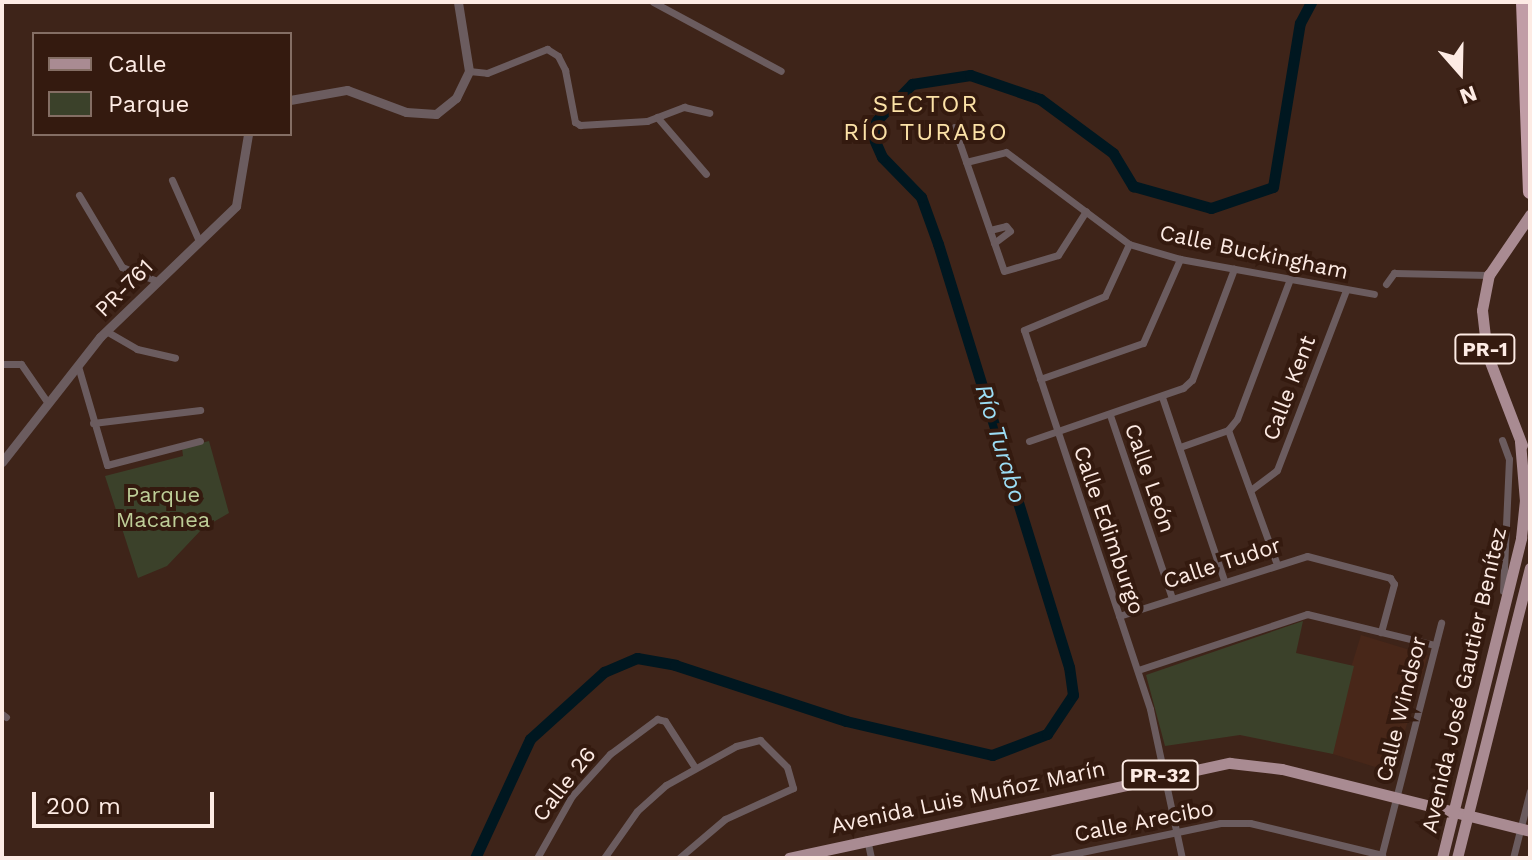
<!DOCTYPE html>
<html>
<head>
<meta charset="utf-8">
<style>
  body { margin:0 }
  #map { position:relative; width:1532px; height:860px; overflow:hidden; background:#3e2419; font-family:"Work Sans",sans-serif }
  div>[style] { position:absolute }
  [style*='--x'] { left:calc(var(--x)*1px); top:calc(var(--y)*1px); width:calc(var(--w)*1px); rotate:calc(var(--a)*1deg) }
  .built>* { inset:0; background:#482719; transform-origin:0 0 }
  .green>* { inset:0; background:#3b412a }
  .river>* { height:11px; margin:-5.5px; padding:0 5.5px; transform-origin:5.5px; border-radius:5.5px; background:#001720 }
  .minor>* { height:7px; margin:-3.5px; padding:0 3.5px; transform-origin:3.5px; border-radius:3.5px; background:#6b5c5f }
  .tertiary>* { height:9px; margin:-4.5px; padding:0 4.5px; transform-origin:4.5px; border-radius:4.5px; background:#6b5c5f }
  .primary>* { height:11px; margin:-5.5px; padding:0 5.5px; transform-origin:5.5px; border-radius:5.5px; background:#a98b92 }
  .motorway>* { height:14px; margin:-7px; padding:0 7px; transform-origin:7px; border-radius:7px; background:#c19da6 }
  span { translate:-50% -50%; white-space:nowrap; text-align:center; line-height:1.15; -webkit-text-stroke:8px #341a0f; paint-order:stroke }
  .shield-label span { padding:2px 6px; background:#341a0f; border:2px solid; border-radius:6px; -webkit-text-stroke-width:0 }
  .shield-label { font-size:20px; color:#fdebe4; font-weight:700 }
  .street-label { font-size:22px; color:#fdebe4 }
  .park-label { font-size:22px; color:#bece98 }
  .neighbourhood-label { font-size:24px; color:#fce2a7; letter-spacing:2px }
  .water-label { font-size:24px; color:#9bddf5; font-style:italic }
  .frame { position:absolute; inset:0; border:4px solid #fdebe4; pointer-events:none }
  .legend { position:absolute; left:32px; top:32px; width:260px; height:104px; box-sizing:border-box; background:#341a0f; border:2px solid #846e64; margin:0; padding:10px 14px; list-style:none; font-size:24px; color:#fdebe4 }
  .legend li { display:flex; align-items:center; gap:16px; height:40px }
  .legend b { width:40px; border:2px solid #846e64 }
  .north { position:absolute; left:1420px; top:32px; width:80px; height:80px; -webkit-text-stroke:6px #341a0f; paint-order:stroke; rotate:160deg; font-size:22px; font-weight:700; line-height:32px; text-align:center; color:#fdebe4 }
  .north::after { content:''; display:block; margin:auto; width:28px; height:36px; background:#fdebe4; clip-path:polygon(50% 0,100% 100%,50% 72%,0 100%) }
  .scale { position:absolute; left:32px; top:792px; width:182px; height:36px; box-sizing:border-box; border:4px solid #fdebe4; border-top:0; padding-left:10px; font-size:24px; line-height:28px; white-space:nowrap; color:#fdebe4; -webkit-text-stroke:6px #341a0f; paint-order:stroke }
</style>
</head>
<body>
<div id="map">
  <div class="built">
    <div style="left:1361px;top:635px;width:70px;height:122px;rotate:17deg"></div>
  </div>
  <div class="green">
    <div style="clip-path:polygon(209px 441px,229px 513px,203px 528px,167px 566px,138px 578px,105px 476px,183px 456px,182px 448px)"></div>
    <div style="clip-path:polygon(1303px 621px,1296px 653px,1354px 666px,1333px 754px,1240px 735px,1165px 746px,1146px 675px)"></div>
  </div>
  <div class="river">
    <div style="--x:475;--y:858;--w:131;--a:-65.2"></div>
    <div style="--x:530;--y:739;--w:100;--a:-42.2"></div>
    <div style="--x:604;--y:672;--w:36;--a:-23"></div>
    <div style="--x:637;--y:658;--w:39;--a:10"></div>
    <div style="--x:675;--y:665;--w:180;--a:18.1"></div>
    <div style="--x:846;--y:721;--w:150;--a:13.1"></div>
    <div style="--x:992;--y:755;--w:59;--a:-20.9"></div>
    <div style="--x:1047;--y:734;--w:47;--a:-56.3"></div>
    <div style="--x:1073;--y:695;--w:28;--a:-98"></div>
    <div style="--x:1069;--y:667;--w:443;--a:-107.2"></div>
    <div style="--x:938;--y:244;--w:50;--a:-109.9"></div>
    <div style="--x:921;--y:197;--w:56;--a:-134.3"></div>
    <div style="--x:882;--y:157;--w:22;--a:-114"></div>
    <div style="--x:873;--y:137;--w:16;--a:-79"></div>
    <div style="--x:876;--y:121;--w:52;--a:-45.8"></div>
    <div style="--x:912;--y:84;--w:59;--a:-8.8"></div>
    <div style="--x:970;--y:75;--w:74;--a:18.9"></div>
    <div style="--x:1040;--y:99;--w:91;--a:36.5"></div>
    <div style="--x:1113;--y:153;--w:39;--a:59"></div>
    <div style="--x:1133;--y:186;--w:81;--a:15.8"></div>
    <div style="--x:1211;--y:208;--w:65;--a:-18.7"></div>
    <div style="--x:1273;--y:187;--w:166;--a:-80.7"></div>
    <div style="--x:1300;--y:23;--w:24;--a:-62"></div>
  </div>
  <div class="minor">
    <div style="--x:653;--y:2;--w:145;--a:28.3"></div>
    <div style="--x:469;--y:71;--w:18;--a:6"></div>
    <div style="--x:487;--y:73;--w:65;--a:-21.8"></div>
    <div style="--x:547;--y:49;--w:13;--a:32"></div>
    <div style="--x:558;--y:56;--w:16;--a:63"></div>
    <div style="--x:565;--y:70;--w:53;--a:79.1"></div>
    <div style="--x:575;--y:122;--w:6;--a:31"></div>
    <div style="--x:580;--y:125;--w:67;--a:-3.4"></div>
    <div style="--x:647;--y:121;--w:40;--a:-21"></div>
    <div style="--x:684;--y:107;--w:26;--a:13"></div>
    <div style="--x:657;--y:117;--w:75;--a:49.3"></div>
    <div style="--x:954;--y:127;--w:152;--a:70.9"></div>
    <div style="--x:1004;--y:271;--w:56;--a:-16.5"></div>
    <div style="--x:1058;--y:255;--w:52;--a:-57.5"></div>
    <div style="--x:966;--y:162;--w:41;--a:-14"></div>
    <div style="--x:1006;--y:152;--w:154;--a:36.8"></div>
    <div style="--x:1129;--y:244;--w:53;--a:16.4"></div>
    <div style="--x:1180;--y:259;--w:197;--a:10.2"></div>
    <div style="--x:172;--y:180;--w:67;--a:66.1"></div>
    <div style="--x:79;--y:195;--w:84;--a:59.2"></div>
    <div style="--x:122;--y:267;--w:35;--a:22"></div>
    <div style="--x:990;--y:230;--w:16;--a:-14"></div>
    <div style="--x:1006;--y:226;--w:6;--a:51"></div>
    <div style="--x:1010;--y:231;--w:20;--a:143"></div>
    <div style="--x:1129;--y:244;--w:57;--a:114.8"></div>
    <div style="--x:1105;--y:296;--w:88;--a:157.2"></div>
    <div style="--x:1024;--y:330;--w:399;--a:71.6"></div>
    <div style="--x:1150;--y:709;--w:152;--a:77.9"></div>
    <div style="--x:1386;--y:284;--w:14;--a:-54"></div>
    <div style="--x:1394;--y:273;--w:95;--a:1.2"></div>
    <div style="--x:106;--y:331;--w:36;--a:30"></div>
    <div style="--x:137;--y:349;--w:39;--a:13"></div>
    <div style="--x:2;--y:364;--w:19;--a:0"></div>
    <div style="--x:21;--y:364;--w:47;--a:55.3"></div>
    <div style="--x:78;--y:366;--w:103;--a:73.7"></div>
    <div style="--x:107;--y:465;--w:96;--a:-14.5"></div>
    <div style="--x:1040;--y:379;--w:109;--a:-19.3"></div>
    <div style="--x:1143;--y:343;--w:92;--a:-66.2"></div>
    <div style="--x:1162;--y:397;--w:193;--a:71.3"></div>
    <div style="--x:1110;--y:415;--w:193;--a:71.3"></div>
    <div style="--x:93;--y:423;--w:108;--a:-6.9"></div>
    <div style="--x:1228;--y:430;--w:140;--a:70"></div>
    <div style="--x:1502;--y:440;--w:20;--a:70"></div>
    <div style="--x:1509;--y:459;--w:132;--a:92.6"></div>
    <div style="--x:1029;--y:441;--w:163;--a:-19"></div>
    <div style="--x:1183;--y:388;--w:12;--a:-42"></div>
    <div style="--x:1192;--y:380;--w:119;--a:-69.3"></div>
    <div style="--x:1180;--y:447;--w:51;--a:-19.5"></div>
    <div style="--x:1228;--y:430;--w:14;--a:-51"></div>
    <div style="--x:1237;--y:419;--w:150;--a:-69.3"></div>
    <div style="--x:1252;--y:489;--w:31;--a:-37"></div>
    <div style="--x:1277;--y:470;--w:193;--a:-69"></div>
    <div style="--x:1119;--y:616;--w:197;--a:-17.7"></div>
    <div style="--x:1307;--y:556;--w:86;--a:14.8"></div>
    <div style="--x:1390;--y:578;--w:7;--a:56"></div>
    <div style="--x:1394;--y:584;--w:50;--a:105.2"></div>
    <div style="--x:1138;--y:670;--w:178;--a:-18.3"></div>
    <div style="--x:1307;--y:614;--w:132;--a:13.6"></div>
    <div style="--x:2;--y:714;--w:5;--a:37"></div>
    <div style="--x:867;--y:839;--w:19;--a:78"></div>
    <div style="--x:1381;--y:857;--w:242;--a:-75.6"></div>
    <div style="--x:537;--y:858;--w:71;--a:-60.6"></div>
    <div style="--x:572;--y:796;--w:57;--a:-47.9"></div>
    <div style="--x:610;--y:754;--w:59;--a:-36.7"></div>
    <div style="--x:657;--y:719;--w:8;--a:14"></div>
    <div style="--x:665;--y:721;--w:54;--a:57.2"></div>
    <div style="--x:604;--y:858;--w:57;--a:-54.9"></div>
    <div style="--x:637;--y:811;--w:39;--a:-42"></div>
    <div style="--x:666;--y:785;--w:80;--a:-29.1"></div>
    <div style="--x:736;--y:746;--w:25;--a:-14"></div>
    <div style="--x:760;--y:740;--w:38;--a:45"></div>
    <div style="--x:787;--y:767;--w:22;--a:74"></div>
    <div style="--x:793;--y:788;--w:75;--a:155.5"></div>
    <div style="--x:725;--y:819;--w:60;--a:139.7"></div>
    <div style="--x:1053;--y:858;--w:171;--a:-11.8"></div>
    <div style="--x:1220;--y:823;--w:30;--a:0"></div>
    <div style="--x:1250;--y:823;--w:136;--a:13.6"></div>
    <div style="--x:1513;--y:858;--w:69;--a:-75.8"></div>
  </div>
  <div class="tertiary">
    <div style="--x:290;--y:100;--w:58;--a:-10"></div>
    <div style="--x:347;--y:90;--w:63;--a:20.4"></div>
    <div style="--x:406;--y:112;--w:30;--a:4"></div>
    <div style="--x:436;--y:114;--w:26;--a:-39"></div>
    <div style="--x:456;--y:98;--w:30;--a:-64"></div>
    <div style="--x:469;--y:71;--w:70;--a:-99.1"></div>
    <div style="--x:2;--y:462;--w:159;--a:-51.9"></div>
    <div style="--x:100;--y:337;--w:189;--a:-43.9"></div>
    <div style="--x:236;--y:206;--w:73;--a:-80.5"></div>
  </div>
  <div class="primary">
    <div style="--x:1522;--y:445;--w:97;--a:-111"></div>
    <div style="--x:1487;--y:354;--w:44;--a:-96.5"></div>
    <div style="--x:1482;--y:310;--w:36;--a:-79"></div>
    <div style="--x:1489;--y:275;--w:73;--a:-55.7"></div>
    <div style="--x:789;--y:858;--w:451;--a:-12.2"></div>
    <div style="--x:1230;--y:763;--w:52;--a:6.6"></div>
    <div style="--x:1282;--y:769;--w:256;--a:14"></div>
    <div style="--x:1442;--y:858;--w:330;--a:-76.1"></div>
    <div style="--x:1521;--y:538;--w:37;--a:-84"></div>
    <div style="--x:1525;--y:501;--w:60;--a:-94.8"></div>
    <div style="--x:1457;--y:858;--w:299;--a:-75.9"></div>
  </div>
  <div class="motorway">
    <div style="--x:1523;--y:2;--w:190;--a:87.9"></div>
  </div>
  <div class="shield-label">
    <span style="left:1485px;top:349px">PR-1</span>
    <span style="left:1160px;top:775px">PR-32</span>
  </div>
  <div class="street-label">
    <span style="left:1254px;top:252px;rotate:12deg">Calle Buckingham</span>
    <span style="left:124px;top:288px;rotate:-45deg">PR-761</span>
    <span style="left:1289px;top:388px;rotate:-69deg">Calle Kent</span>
    <span style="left:1150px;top:478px;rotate:71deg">Calle León</span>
    <span style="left:1109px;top:530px;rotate:71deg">Calle Edimburgo</span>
    <span style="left:1222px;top:563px;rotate:-18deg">Calle Tudor</span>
    <span style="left:1464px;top:680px;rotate:-77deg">Avenida José Gautier Benítez</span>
    <span style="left:1401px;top:709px;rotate:-76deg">Calle Windsor</span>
    <span style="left:564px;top:784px;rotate:-52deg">Calle 26</span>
    <span style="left:968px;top:797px;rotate:-12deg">Avenida Luis Muñoz Marín</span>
    <span style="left:1144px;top:821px;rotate:-11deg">Calle Arecibo</span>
  </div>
  <div class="park-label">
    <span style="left:163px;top:507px">Parque<br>Macanea</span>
  </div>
  <div class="neighbourhood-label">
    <span style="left:926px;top:119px">SECTOR<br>RÍO TURABO</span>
  </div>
  <div class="water-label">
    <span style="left:1000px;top:444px;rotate:73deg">Río Turabo</span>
  </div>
  <div class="frame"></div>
  <ul class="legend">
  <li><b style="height:10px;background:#a98b92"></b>Calle</li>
  <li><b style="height:22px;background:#3b412a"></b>Parque</li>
  </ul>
  <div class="north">N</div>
  <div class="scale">200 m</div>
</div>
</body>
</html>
